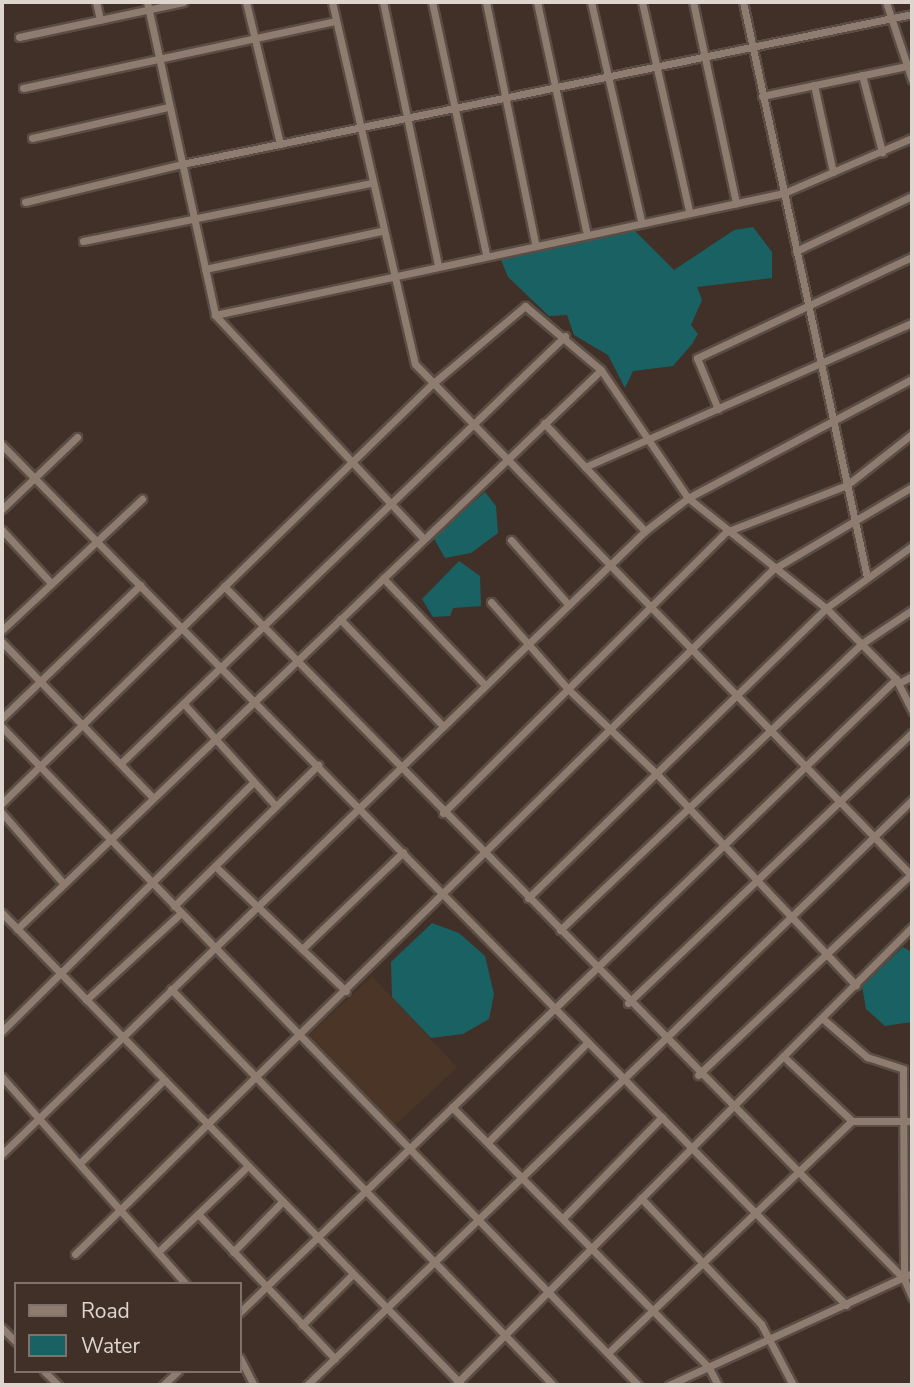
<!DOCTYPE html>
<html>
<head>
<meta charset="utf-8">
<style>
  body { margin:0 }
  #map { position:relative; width:914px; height:1387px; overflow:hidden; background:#403027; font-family:"Nunito Sans",sans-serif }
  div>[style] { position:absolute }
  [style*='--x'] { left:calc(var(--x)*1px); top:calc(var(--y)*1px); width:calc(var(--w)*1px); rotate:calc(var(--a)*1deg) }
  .built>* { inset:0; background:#4a3527; transform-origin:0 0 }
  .water>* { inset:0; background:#196163 }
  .roads { filter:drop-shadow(2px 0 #5a4d45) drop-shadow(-2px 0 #5a4d45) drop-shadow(0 2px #5a4d45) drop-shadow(0 -2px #5a4d45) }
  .minor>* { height:7px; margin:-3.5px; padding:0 3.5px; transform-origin:3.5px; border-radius:3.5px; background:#8e7c70 }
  span { translate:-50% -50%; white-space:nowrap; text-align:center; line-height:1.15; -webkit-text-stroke:6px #403027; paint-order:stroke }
  .frame { position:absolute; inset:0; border:4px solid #dfd5cf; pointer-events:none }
  .legend { position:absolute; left:14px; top:1282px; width:228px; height:91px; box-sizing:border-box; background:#403027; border:2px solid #80726a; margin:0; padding:9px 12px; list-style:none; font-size:21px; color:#dfd5cf }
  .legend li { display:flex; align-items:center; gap:14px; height:35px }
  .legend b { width:35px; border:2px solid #80726a }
</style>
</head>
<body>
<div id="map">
  <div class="built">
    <div style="left:372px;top:976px;width:125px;height:86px;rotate:47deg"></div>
  </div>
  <div class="water">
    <div style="clip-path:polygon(630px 226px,674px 270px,734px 230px,753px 227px,772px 252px,772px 278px,697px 287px,702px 300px,691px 325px,698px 334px,692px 344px,673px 366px,633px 371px,625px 388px,608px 355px,574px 335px,567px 315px,549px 316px,508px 277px,501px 260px)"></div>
    <div style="clip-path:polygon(485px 492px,496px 506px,498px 533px,471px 553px,445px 558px,433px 537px)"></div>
    <div style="clip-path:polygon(459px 561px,480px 576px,481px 606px,453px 608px,450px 616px,433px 617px,422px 599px)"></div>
    <div style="clip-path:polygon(432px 923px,459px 933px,485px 956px,494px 994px,489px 1019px,463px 1034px,431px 1038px,392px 997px,391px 962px)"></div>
    <div style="clip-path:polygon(903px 947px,912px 952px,912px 1022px,885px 1026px,866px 1009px,862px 986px)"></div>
  </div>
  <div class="roads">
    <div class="minor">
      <div style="--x:96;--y:2;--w:18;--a:77"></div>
      <div style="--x:147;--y:2;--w:320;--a:77.7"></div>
      <div style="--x:215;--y:315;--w:306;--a:47"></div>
      <div style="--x:246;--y:2;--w:146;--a:76.5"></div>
      <div style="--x:332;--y:2;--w:371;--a:77.1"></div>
      <div style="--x:415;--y:364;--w:714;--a:45.85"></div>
      <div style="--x:383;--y:2;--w:270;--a:78.2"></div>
      <div style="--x:432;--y:2;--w:258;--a:77.9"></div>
      <div style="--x:486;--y:2;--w:246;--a:78.5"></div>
      <div style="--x:537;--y:2;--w:234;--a:77.9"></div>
      <div style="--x:591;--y:2;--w:224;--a:77.1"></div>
      <div style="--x:642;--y:2;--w:214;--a:77.3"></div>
      <div style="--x:693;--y:2;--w:206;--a:77.9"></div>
      <div style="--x:743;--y:2;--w:588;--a:77.83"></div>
      <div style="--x:886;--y:2;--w:82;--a:71.6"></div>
      <div style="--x:19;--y:37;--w:168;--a:-12"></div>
      <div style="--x:862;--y:75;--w:80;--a:75.4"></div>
      <div style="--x:814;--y:85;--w:89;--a:77.7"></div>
      <div style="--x:23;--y:88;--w:320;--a:-12.1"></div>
      <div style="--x:762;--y:96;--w:148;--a:-11.7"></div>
      <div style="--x:32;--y:138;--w:139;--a:-12.8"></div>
      <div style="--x:25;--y:202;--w:162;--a:-13.6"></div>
      <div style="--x:182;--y:164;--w:745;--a:-11.61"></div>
      <div style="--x:83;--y:241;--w:293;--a:-11.4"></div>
      <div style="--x:796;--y:251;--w:128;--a:-25.4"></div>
      <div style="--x:205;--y:269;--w:180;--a:-12.2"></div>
      <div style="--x:215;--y:315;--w:582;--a:-12.1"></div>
      <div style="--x:784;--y:193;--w:139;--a:-23.3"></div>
      <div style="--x:718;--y:409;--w:55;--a:-112.4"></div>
      <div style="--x:697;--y:358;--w:238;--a:-25.2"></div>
      <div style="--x:544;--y:423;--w:148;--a:46.9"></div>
      <div style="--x:2;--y:445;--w:1205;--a:45.54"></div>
      <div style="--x:585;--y:467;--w:357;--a:-23.8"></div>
      <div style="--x:2;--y:509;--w:104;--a:-43.8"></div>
      <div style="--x:2;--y:530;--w:72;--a:47.2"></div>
      <div style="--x:511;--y:540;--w:87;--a:48.3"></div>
      <div style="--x:383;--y:578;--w:148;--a:46.4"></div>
      <div style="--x:224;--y:586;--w:971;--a:45.54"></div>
      <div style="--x:904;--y:1279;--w:20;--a:66"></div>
      <div style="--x:491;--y:602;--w:116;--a:48.5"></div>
      <div style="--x:568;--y:689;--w:120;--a:43.7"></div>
      <div style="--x:655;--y:772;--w:293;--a:46.7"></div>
      <div style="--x:340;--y:619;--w:149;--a:46.1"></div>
      <div style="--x:2;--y:630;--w:192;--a:-43.1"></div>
      <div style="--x:2;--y:642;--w:217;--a:45.9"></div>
      <div style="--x:899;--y:683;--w:15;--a:-28"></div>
      <div style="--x:184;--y:704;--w:137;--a:48"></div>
      <div style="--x:2;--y:718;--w:192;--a:-43.9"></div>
      <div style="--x:2;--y:727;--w:915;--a:45.97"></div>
      <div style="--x:121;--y:763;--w:616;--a:-43.88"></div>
      <div style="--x:2;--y:803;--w:599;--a:-44.26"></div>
      <div style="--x:431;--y:385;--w:123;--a:-40"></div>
      <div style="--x:525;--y:306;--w:99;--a:40.1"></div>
      <div style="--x:601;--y:370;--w:155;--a:55.8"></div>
      <div style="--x:688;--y:498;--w:176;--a:38.6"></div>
      <div style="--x:826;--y:608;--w:100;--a:45.4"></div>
      <div style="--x:896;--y:679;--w:36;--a:63"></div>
      <div style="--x:2;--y:813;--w:94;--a:48.9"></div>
      <div style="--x:443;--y:813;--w:399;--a:-44.8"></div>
      <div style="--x:726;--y:532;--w:130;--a:-21.2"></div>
      <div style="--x:847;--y:485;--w:83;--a:-38.1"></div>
      <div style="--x:215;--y:866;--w:181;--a:43.7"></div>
      <div style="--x:528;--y:898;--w:416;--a:-44.2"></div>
      <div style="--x:826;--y:608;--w:106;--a:-35.8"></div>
      <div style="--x:174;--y:906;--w:202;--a:-44.4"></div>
      <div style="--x:2;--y:913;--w:659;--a:45.74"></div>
      <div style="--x:17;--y:929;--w:808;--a:-43.75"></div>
      <div style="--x:560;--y:930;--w:415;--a:-43.5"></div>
      <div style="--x:861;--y:644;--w:61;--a:-33.7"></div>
      <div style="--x:302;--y:949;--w:140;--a:-43.8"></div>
      <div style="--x:171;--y:989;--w:550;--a:46.03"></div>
      <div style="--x:86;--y:1000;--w:129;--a:-42.5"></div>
      <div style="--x:628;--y:1003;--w:392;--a:-43.6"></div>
      <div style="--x:822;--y:1018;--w:60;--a:40.9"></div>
      <div style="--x:867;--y:1057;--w:38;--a:18"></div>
      <div style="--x:903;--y:1069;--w:210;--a:89.7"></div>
      <div style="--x:2;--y:1031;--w:354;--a:-44.7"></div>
      <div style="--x:783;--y:1056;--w:95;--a:43.3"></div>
      <div style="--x:698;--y:1075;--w:294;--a:-43.3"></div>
      <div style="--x:2;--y:1077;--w:277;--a:48.4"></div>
      <div style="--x:452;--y:1107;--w:366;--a:45.4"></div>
      <div style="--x:709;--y:1368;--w:19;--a:62"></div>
      <div style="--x:488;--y:1142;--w:141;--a:-45"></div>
      <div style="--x:2;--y:1154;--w:895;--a:-44.09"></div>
      <div style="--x:645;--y:531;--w:54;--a:-37.5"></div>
      <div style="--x:688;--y:498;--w:254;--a:-28"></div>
      <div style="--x:81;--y:1162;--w:117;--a:-44.7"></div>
      <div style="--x:641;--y:1198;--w:174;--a:46.4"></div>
      <div style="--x:761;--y:1324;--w:69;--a:62.3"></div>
      <div style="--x:198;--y:1214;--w:199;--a:46.6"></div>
      <div style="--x:564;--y:1217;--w:140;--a:-45.6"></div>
      <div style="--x:158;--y:1252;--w:124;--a:-43.7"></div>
      <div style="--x:233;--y:1252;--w:71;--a:-45.6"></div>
      <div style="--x:75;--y:1254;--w:977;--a:-44.46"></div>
      <div style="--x:772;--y:570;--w:163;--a:-30.7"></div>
      <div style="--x:240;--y:1312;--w:912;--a:-43.98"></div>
      <div style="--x:302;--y:1325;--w:72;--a:-45"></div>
      <div style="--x:2;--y:1328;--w:20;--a:45"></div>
      <div style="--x:608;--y:1353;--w:337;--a:-43.6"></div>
      <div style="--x:852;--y:1121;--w:60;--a:0"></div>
      <div style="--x:240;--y:1358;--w:30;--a:63"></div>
      <div style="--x:44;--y:1371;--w:20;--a:45"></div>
      <div style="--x:163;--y:1385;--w:21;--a:-43"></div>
      <div style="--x:307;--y:1385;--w:842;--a:-44.04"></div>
      <div style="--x:455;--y:1385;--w:647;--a:-45.06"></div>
      <div style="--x:669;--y:1385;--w:268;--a:-24.7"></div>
    </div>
  </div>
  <div class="frame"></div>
  <ul class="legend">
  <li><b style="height:9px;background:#8e7c70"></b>Road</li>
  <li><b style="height:19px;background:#196163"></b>Water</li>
  </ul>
</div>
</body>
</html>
